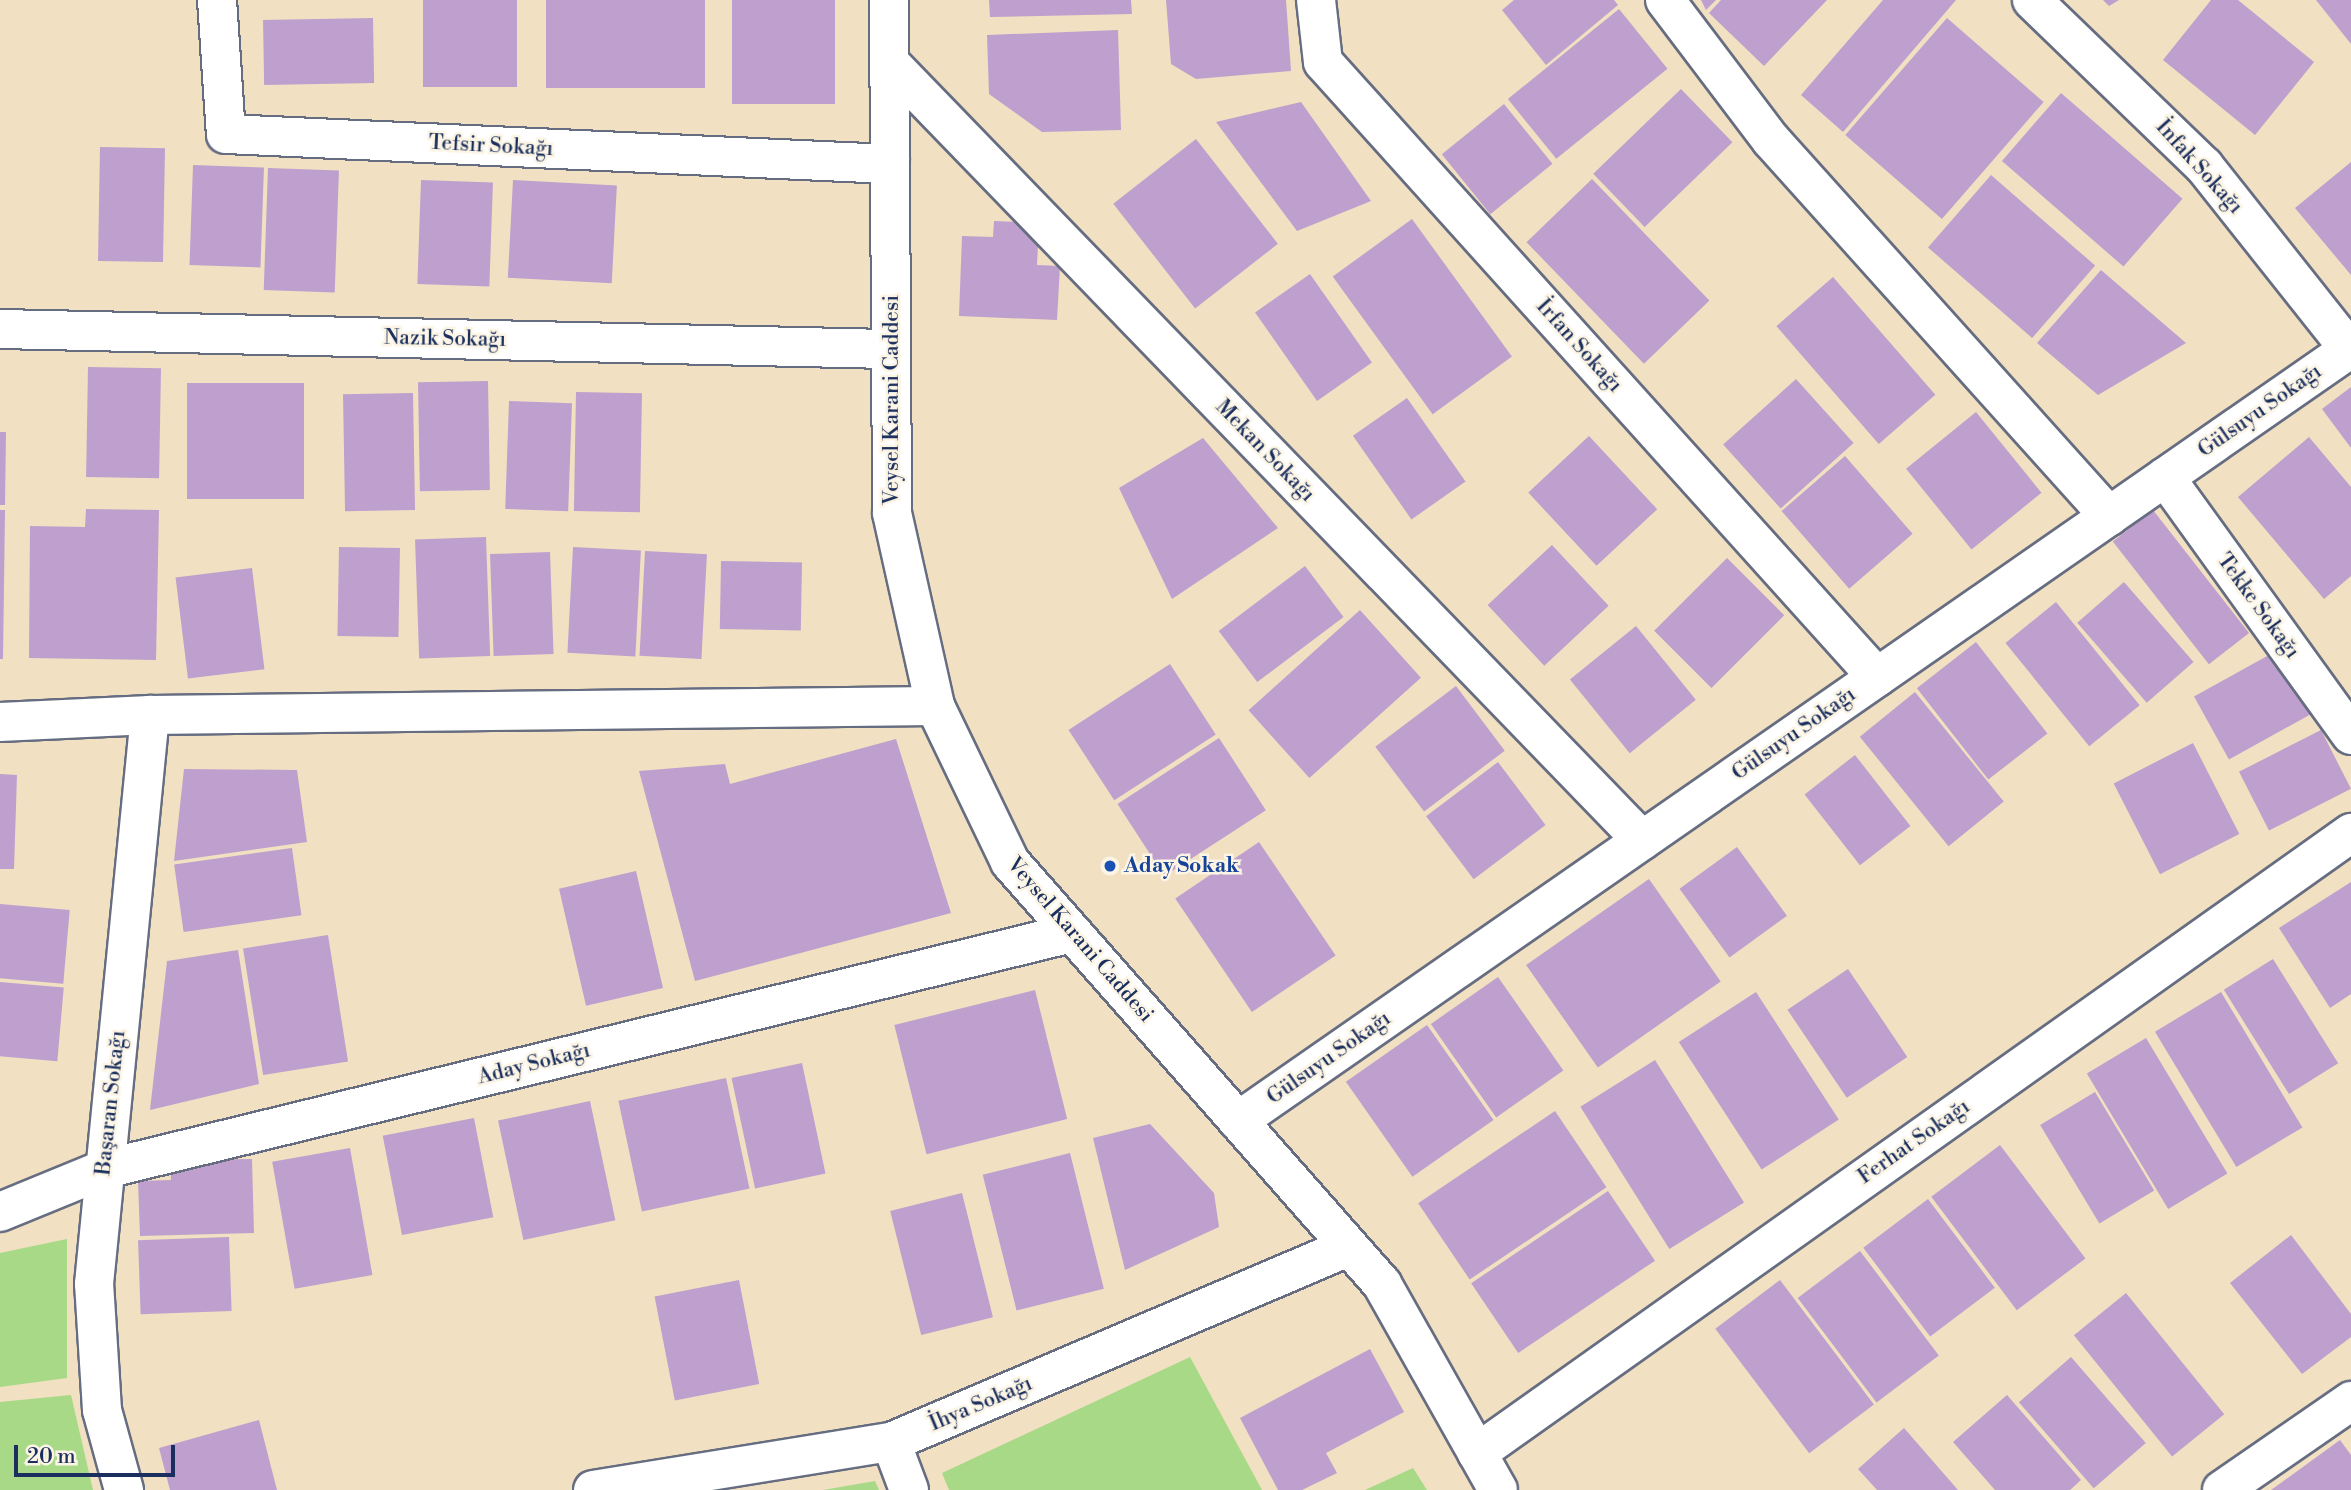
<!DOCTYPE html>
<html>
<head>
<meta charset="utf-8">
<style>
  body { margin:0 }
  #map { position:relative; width:2351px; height:1490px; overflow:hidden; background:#f1e0c1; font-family:"Libre Bodoni",serif }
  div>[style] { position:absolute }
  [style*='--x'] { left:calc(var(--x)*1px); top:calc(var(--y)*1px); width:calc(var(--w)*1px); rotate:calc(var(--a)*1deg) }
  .green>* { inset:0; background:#a7d987 }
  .building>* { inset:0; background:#be9fce; transform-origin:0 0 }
  .roads { filter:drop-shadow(2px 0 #666d81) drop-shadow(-2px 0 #666d81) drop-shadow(0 2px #666d81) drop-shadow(0 -2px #666d81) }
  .minor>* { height:38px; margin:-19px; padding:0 19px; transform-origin:19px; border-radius:19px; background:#fff }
  .major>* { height:38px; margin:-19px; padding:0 19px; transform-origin:19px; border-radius:19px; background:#fff }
  .dots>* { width:19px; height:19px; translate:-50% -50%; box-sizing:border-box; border:4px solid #fcf5e5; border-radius:50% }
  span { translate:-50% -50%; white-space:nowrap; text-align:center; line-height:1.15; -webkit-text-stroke:5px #fcf5e5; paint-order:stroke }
  .street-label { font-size:21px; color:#1b2f5e }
  .transit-label { font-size:21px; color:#164399; font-weight:700 }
  .left { translate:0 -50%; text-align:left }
  .scale { position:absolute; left:14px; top:1445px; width:161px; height:32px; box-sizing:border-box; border:4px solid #1b2f5e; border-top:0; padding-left:9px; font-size:21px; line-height:24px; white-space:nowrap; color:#1b2f5e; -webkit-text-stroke:5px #fcf5e5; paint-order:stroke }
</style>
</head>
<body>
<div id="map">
  <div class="green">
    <div style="clip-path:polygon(67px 1239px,67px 1378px,0 1387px,0 1253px)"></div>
    <div style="clip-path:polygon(1190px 1357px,1262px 1490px,949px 1490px,942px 1473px)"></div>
    <div style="clip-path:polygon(71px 1395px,93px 1490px,0 1490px,0 1402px)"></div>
    <div style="clip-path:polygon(1413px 1468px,1427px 1490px,1365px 1490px)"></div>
    <div style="clip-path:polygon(875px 1481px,879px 1490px,823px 1490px)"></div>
  </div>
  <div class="building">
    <div style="left:423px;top:0;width:94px;height:87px"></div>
    <div style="left:546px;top:0;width:159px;height:88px"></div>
    <div style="left:732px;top:0;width:103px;height:104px"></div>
    <div style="clip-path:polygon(989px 0,1131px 0,1132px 14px,990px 17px)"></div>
    <div style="clip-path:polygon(1166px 0,1286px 0,1291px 71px,1196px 79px,1171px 64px)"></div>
    <div style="clip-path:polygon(1514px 0,1614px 0,1618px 5px,1546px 65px,1502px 10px)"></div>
    <div style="clip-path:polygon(1701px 0,1716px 0,1706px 10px)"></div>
    <div style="clip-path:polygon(1721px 0,1827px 0,1764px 66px,1709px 13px)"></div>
    <div style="clip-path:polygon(1883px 0,1956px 0,1843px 132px,1801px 95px)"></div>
    <div style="clip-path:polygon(2103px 0,2119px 0,2109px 6px)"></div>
    <div style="clip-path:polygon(2211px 0,2238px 0,2314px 62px,2255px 135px,2163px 60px)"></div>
    <div style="clip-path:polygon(2316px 0,2351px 0,2351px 44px)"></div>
    <div style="left:1619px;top:9px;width:77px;height:143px;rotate:51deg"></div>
    <div style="left:373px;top:18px;width:65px;height:110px;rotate:89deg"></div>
    <div style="left:1947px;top:18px;width:128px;height:155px;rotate:41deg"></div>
    <div style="clip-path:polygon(1118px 30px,1121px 130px,1042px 132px,989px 94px,987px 35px)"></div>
    <div style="left:1681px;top:89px;width:74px;height:122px;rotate:46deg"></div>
    <div style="left:2061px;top:93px;width:161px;height:90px;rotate:41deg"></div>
    <div style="clip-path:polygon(1301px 102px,1371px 201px,1297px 231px,1216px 122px)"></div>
    <div style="left:1504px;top:104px;width:77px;height:80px;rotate:51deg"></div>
    <div style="left:1196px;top:139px;width:133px;height:105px;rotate:52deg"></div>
    <div style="left:100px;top:147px;width:65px;height:114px;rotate:1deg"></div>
    <div style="clip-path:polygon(2351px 162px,2351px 275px,2295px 208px)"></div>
    <div style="left:193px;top:165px;width:71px;height:100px;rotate:2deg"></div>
    <div style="left:268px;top:168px;width:71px;height:122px;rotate:2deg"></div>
    <div style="left:1991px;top:175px;width:138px;height:96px;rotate:41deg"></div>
    <div style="left:1592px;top:179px;width:169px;height:91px;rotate:46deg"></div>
    <div style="left:421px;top:180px;width:72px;height:104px;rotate:2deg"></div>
    <div style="left:513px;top:180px;width:104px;height:98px;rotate:3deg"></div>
    <div style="left:1412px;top:219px;width:170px;height:98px;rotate:54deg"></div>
    <div style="clip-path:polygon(994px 221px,1039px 223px,1037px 265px,1060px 266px,1057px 320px,959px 316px,962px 236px,993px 237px)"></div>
    <div style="clip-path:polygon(2101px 270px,2186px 343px,2098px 395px,2037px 343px)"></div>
    <div style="left:1310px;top:274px;width:108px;height:67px;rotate:55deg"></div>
    <div style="left:1833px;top:277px;width:156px;height:75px;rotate:49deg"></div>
    <div style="left:88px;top:367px;width:73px;height:110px;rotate:1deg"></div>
    <div style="left:1796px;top:379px;width:86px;height:98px;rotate:48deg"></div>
    <div style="left:488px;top:381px;width:109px;height:70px;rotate:89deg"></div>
    <div style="left:187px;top:383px;width:117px;height:116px"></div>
    <div style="clip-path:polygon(2351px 387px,2351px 448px,2322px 409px)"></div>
    <div style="left:576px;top:392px;width:66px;height:119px;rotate:1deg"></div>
    <div style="left:413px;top:393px;width:117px;height:70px;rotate:89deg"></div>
    <div style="left:1407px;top:398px;width:102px;height:66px;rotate:55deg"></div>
    <div style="left:509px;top:401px;width:63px;height:108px;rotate:2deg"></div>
    <div style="left:1976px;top:412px;width:104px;height:90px;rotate:51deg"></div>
    <div style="clip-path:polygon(0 432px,6px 432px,5px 505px,0 505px)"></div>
    <div style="left:1589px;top:436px;width:100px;height:83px;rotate:47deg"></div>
    <div style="clip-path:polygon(2309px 437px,2351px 487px,2351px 576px,2324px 599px,2238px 497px)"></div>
    <div style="clip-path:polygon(1203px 438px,1278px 528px,1172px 599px,1119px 488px)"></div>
    <div style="left:1845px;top:456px;width:103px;height:84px;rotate:49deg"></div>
    <div style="clip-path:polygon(86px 509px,159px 510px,156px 660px,29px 658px,30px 526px,85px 527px)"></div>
    <div style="clip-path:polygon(0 510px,5px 510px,3px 659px,0 659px)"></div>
    <div style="left:2153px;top:510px;width:156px;height:51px;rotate:52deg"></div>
    <div style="left:486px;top:537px;width:119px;height:71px;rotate:88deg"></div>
    <div style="left:1552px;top:545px;width:83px;height:88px;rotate:47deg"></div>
    <div style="left:339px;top:547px;width:61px;height:89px;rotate:1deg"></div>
    <div style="left:573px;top:547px;width:68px;height:106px;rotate:3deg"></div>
    <div style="left:645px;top:551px;width:62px;height:105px;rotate:3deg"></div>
    <div style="left:550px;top:552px;width:102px;height:60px;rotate:88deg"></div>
    <div style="left:1727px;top:558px;width:81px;height:103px;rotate:45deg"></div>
    <div style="left:721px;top:561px;width:81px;height:68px;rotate:1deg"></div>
    <div style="left:1305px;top:566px;width:64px;height:108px;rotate:53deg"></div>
    <div style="left:252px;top:568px;width:102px;height:77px;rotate:83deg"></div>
    <div style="left:2124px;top:582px;width:106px;height:62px;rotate:49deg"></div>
    <div style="left:2056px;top:602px;width:133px;height:65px;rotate:51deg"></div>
    <div style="left:1360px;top:610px;width:91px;height:150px;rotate:48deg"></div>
    <div style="left:1636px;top:626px;width:95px;height:85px;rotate:51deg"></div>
    <div style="left:1976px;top:642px;width:116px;height:75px;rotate:52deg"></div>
    <div style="left:2278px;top:650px;width:72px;height:96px;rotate:61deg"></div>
    <div style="left:1170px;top:664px;width:84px;height:121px;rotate:57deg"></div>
    <div style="left:1456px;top:686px;width:81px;height:101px;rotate:53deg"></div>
    <div style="left:1915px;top:692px;width:141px;height:71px;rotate:51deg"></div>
    <div style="left:2321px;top:730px;width:66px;height:92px;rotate:63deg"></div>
    <div style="left:1219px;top:738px;width:86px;height:121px;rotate:57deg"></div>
    <div style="clip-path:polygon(896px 739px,951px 913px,695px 981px,639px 771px,725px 764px,730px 784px)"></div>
    <div style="left:2193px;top:743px;width:102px;height:89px;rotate:63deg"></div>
    <div style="left:1855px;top:755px;width:90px;height:64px;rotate:52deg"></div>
    <div style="left:1498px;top:762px;width:79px;height:90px;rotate:53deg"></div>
    <div style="clip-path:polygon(184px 769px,297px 770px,307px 842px,174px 861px)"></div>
    <div style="clip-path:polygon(0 774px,17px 775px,14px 869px,0 869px)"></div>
    <div style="left:1259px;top:842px;width:137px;height:101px;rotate:56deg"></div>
    <div style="left:1737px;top:847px;width:85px;height:71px;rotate:54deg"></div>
    <div style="left:292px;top:848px;width:68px;height:119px;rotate:82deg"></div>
    <div style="left:636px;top:871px;width:120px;height:79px;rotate:77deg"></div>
    <div style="left:1649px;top:879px;width:125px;height:150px;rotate:55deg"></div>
    <div style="clip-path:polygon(2351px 882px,2351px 994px,2330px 1008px,2279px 928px)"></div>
    <div style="left:0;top:904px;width:70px;height:74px;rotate:5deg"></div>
    <div style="left:328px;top:935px;width:128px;height:86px;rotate:81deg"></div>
    <div style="clip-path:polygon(238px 950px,259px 1084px,150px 1110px,167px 961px)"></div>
    <div style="left:2273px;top:959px;width:123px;height:58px;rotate:58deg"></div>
    <div style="left:1848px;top:969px;width:106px;height:73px;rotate:56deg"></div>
    <div style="left:1498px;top:977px;width:114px;height:82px;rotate:55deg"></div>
    <div style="left:0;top:982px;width:64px;height:74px;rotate:5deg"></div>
    <div style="left:1035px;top:990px;width:133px;height:145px;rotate:76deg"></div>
    <div style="left:1756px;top:992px;width:152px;height:92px;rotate:57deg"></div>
    <div style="left:2221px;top:992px;width:158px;height:77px;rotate:59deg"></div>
    <div style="left:1427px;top:1025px;width:116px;height:99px;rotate:55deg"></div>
    <div style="left:2146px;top:1038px;width:158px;height:69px;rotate:59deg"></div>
    <div style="left:1655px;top:1060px;width:168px;height:88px;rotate:58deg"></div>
    <div style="left:802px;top:1063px;width:113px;height:72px;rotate:78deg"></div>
    <div style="left:726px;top:1078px;width:113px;height:110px;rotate:78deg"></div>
    <div style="left:2095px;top:1092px;width:115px;height:64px;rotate:59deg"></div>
    <div style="left:590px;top:1101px;width:122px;height:94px;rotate:78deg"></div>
    <div style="left:1555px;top:1111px;width:92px;height:165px;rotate:56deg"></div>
    <div style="left:474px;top:1118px;width:101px;height:93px;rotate:79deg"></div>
    <div style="clip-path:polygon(1150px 1124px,1214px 1193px,1219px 1227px,1125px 1270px,1093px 1138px)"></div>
    <div style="left:2000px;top:1145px;width:142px;height:86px;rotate:53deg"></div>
    <div style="left:350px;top:1148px;width:129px;height:79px;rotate:80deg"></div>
    <div style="left:1070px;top:1153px;width:140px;height:90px;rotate:76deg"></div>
    <div style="clip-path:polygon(252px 1159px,254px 1233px,140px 1236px,138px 1181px,171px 1180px,170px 1160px)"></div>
    <div style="left:1608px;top:1191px;width:84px;height:165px;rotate:56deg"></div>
    <div style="left:962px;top:1193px;width:128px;height:74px;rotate:76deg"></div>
    <div style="left:1928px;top:1199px;width:111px;height:81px;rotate:53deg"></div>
    <div style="clip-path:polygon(2291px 1235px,2351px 1314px,2351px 1337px,2302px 1374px,2230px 1283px)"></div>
    <div style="left:229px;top:1237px;width:74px;height:91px;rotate:88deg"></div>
    <div style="left:1860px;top:1251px;width:131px;height:78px;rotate:53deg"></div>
    <div style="left:739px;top:1280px;width:106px;height:86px;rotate:79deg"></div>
    <div style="left:1780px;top:1280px;width:156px;height:81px;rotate:53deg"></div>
    <div style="left:2126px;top:1293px;width:156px;height:67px;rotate:51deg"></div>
    <div style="clip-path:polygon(1370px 1349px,1404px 1412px,1326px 1453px,1337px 1473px,1302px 1490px,1278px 1490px,1240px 1418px)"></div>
    <div style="left:2071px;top:1357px;width:114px;height:69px;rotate:49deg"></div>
    <div style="clip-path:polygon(2007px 1395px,2081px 1480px,2070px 1490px,1995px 1490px,1953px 1442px)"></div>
    <div style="clip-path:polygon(259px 1420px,277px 1490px,170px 1490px,159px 1448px)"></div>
    <div style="clip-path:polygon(1904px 1428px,1958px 1490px,1877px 1490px,1858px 1469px)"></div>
    <div style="clip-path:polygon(2340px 1440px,2351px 1455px,2351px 1490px,2271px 1490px)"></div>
  </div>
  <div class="roads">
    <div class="minor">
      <div style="--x:217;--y:0;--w:134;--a:86.2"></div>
      <div style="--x:226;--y:134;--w:665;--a:2.59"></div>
      <div style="--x:1316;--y:0;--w:62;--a:83.6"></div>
      <div style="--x:1323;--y:62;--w:828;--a:47.99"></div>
      <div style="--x:1665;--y:0;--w:176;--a:52.9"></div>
      <div style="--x:1771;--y:140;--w:506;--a:48.05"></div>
      <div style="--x:2032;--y:0;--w:239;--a:44"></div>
      <div style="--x:2204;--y:166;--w:233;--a:51.6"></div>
      <div style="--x:889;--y:62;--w:1083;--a:45.94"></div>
      <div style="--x:0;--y:329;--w:891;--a:1.29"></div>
      <div style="--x:2165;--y:477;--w:318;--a:54.2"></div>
      <div style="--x:0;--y:722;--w:150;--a:-2.7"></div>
      <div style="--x:150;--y:715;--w:785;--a:-0.66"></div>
      <div style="--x:1238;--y:1121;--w:1355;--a:-34.78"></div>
      <div style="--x:0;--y:1212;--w:113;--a:-22.3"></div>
      <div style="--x:105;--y:1169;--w:995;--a:-13.72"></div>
      <div style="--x:891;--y:1442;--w:51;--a:69.4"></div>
      <div style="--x:1477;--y:1453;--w:1072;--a:-35.35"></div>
      <div style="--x:124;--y:1490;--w:83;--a:-105.4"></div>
      <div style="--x:102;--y:1410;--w:126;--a:-93.6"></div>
      <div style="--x:94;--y:1284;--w:572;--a:-84.38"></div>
      <div style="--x:593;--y:1490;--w:302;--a:-9.2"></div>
      <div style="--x:891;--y:1442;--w:497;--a:-23.1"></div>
      <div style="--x:2222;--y:1490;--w:157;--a:-34.6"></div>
    </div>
    <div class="major">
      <div style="--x:889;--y:0;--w:513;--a:89.66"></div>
      <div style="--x:892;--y:513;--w:198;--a:77.4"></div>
      <div style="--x:935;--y:706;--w:173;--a:64.3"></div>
      <div style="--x:1010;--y:862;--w:563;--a:48.6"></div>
      <div style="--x:1382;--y:1284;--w:236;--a:60.6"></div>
    </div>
  </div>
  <div class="dots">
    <div style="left:1110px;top:866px;background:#1a4fb4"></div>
  </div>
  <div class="street-label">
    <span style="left:491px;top:146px;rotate:3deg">Tefsir Sokağı</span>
    <span style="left:2199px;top:167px;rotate:48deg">İnfak Sokağı</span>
    <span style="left:445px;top:339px;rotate:1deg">Nazik Sokağı</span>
    <span style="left:1579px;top:346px;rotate:48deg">İrfan Sokağı</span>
    <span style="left:892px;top:400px;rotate:-90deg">Veysel Karani Caddesi</span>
    <span style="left:2260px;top:411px;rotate:-35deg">Gülsuyu Sokağı</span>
    <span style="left:1265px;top:451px;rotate:46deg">Mekan Sokağı</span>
    <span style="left:2258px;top:606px;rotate:54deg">Tekke Sokağı</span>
    <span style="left:1794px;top:734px;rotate:-35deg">Gülsuyu Sokağı</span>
    <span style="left:1080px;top:940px;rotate:49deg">Veysel Karani Caddesi</span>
    <span style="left:1329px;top:1058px;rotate:-35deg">Gülsuyu Sokağı</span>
    <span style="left:534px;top:1064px;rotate:-14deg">Aday Sokağı</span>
    <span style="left:111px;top:1103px;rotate:-84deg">Başaran Sokağı</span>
    <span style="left:1914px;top:1142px;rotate:-35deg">Ferhat Sokağı</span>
    <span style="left:981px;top:1404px;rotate:-23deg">İhya Sokağı</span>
  </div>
  <div class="transit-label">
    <span class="left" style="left:1124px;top:866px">Aday Sokak</span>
  </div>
  <div class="scale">20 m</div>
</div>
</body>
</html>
